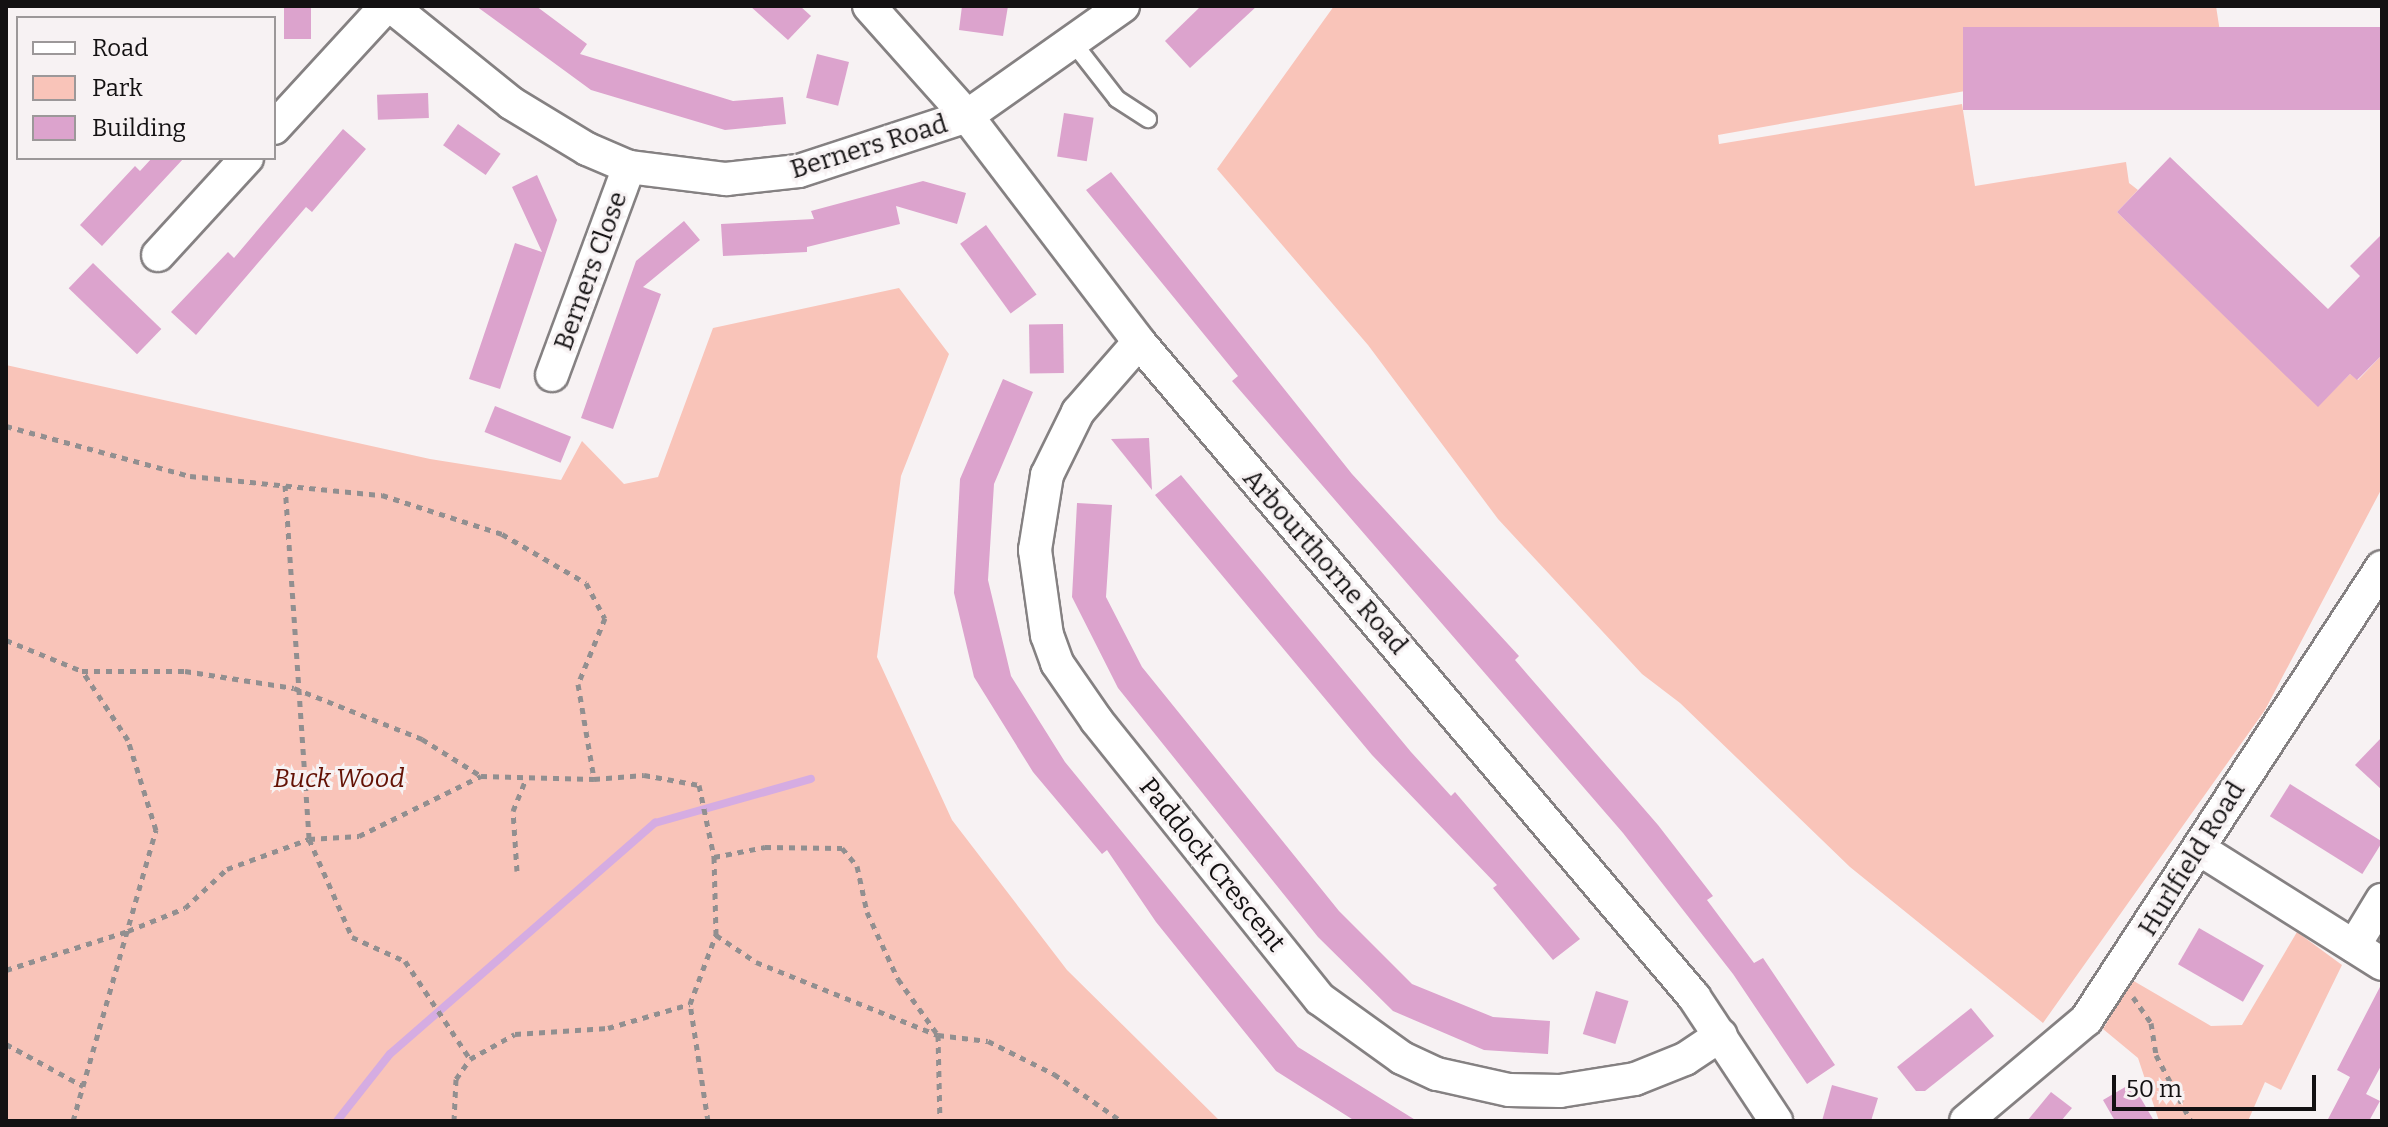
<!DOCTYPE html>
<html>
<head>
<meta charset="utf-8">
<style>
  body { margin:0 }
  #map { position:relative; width:2388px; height:1127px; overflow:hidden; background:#f7f2f3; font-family:Bitter,serif }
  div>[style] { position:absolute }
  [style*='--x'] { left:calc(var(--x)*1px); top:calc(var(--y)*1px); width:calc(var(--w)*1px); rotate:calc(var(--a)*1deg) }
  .green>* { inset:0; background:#f9c4b9 }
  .stream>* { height:8px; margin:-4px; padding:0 4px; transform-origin:4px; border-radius:4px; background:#d5ace2 }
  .building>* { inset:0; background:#dca3cd; transform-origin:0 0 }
  .path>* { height:5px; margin-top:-2.5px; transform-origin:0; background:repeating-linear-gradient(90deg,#928f90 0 6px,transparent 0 12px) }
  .roads { filter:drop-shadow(2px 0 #858182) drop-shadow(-2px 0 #858182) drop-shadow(0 2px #858182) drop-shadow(0 -2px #858182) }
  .service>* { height:16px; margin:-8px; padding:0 8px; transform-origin:8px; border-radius:8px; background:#fff }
  .minor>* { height:32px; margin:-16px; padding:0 16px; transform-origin:16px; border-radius:16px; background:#fff }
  span { translate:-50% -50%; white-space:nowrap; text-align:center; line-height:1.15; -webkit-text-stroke:6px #f7f2f3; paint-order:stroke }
  .street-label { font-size:26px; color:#131112 }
  .park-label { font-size:26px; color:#631205; font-style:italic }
  .frame { position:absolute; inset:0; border:8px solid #131112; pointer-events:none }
  .legend { position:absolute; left:16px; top:16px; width:260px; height:144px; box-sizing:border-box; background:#f7f2f3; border:2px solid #9c9899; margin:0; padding:10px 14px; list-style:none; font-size:24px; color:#131112 }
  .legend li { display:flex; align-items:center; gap:16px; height:40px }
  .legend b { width:40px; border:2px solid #9c9899 }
  .scale { position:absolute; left:2112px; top:1075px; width:204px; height:36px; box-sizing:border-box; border:4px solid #131112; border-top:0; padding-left:10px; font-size:24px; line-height:28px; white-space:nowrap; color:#131112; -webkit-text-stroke:6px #f7f2f3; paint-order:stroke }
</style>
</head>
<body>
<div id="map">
  <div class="green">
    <div style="clip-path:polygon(1334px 6px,2216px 6px,2220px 32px,1980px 72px,1982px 88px,1718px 135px,1719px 144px,1962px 104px,1975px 186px,2126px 162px,2129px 183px,2138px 190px,2117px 212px,2318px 406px,2350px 374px,2358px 380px,2382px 355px,2382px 488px,2265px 710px,2043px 1023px,1850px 867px,1680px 703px,1642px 674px,1498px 519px,1368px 345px,1217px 169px)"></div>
    <div style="clip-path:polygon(899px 288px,949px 354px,901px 476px,877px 657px,952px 820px,1067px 970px,1220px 1121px,6px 1121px,6px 365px,430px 459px,561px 480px,582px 441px,624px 484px,658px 477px,713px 328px)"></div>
    <div style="clip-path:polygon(2297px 932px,2342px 965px,2281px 1090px,2265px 1082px,2248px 1121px,2159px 1121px,2138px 1058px,2103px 1029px,2132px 980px,2211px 1026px,2242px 1025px)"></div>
  </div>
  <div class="stream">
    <div style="--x:337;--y:1121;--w:85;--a:-51.7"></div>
    <div style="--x:390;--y:1054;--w:352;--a:-41.1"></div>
    <div style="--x:655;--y:823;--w:162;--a:-15.8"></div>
  </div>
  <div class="building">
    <div style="left:284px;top:6px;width:27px;height:33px"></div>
    <div style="clip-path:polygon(476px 6px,536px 6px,587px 44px,580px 54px,733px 101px,783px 97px,786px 124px,725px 130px,591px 90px)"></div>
    <div style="clip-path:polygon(750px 6px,800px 6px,811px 16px,788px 40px)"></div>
    <div style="clip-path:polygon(962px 6px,1008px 6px,1003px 36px,959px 30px)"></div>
    <div style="clip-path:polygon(1201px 6px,1257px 6px,1190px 68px,1165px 41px)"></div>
    <div style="left:2382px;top:27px;width:83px;height:419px;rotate:90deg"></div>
    <div style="left:817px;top:54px;width:33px;height:45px;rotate:14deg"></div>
    <div style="left:428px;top:93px;width:25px;height:51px;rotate:88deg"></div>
    <div style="left:1064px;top:113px;width:30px;height:44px;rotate:9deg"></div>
    <div style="left:458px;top:124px;width:52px;height:26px;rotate:35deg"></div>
    <div style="clip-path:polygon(343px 129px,366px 149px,312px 212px,306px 207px,196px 335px,171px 312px,228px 252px,234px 258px)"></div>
    <div style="clip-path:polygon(2170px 157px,2328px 309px,2360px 276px,2350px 266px,2382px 234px,2382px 355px,2357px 380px,2350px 374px,2318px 407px,2117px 212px)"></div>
    <div style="clip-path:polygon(152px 158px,184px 158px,102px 246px,80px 225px,135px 166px,140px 171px)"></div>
    <div style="clip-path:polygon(1111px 172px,1352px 474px,1519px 656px,1515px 660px,1658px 825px,1713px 896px,1707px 900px,1754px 963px,1763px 958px,1835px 1065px,1807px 1084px,1733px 974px,1623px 833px,1232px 381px,1238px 376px,1086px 190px)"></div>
    <div style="clip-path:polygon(537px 175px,557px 220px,500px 389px,469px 379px,515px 243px,542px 252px,512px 187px)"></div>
    <div style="clip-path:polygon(923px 181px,966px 193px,957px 224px,896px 206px,900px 224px,807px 247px,807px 252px,723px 256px,721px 224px,814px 219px,811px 211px)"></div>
    <div style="clip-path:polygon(684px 221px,700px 240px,643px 287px,661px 294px,613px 429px,581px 418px,636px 261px)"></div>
    <div style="left:986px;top:225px;width:86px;height:32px;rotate:54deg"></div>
    <div style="left:93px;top:263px;width:95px;height:35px;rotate:44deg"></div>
    <div style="left:1063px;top:324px;width:49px;height:34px;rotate:89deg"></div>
    <div style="clip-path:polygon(1003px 379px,1033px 392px,994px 484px,988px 580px,1011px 676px,1065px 762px,1298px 1047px,1417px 1121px,1355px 1121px,1276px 1071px,1156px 922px,1107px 850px,1102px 854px,1033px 772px,974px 677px,954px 593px,960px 479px)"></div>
    <div style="left:495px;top:406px;width:82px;height:28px;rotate:22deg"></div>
    <div style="clip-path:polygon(1149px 438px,1152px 490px,1111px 439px)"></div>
    <div style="clip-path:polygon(1181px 475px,1411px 752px,1451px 796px,1455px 792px,1580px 939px,1553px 960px,1493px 888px,1497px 885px,1372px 755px,1155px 495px)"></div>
    <div style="clip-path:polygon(1077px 503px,1112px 505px,1106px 597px,1142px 667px,1339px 911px,1412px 984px,1493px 1017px,1550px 1021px,1548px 1054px,1484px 1050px,1393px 1011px,1318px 937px,1118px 688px,1072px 597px)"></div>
    <div style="clip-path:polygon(2382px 737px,2382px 790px,2355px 765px)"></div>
    <div style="left:2290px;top:784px;width:109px;height:38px;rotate:32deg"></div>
    <div style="left:2199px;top:928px;width:75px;height:42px;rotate:30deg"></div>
    <div style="clip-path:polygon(2382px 983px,2382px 1064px,2366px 1094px,2380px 1101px,2369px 1121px,2327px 1121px,2350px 1077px,2337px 1070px)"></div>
    <div style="left:1596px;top:991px;width:34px;height:45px;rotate:17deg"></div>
    <div style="clip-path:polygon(1971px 1008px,1994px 1036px,1925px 1091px,1916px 1091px,1897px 1067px)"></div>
    <div style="clip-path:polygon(2132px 1083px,2154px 1121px,2115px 1121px,2103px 1100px)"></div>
    <div style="clip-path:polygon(1832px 1085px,1878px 1098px,1871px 1121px,1822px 1121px)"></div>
    <div style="clip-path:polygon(2051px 1092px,2072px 1108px,2061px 1121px,2027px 1121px)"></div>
  </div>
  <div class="path">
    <div style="--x:6;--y:426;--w:191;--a:15.2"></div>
    <div style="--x:190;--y:476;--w:193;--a:5.7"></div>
    <div style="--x:382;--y:495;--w:126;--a:18"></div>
    <div style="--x:502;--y:534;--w:97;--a:30.3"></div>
    <div style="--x:586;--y:583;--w:40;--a:62"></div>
    <div style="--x:605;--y:618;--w:71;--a:112.2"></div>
    <div style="--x:578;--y:684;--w:96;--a:80.4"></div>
    <div style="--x:594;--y:779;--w:50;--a:-4.6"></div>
    <div style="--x:644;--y:775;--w:56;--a:10.3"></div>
    <div style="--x:699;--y:785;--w:74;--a:78.2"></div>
    <div style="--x:714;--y:857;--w:52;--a:-11.1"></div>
    <div style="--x:765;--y:847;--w:77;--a:0.7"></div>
    <div style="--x:842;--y:848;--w:23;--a:50"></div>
    <div style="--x:857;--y:866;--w:47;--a:77.7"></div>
    <div style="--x:867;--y:912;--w:74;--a:65.2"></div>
    <div style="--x:898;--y:979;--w:69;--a:54.5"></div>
    <div style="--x:938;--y:1035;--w:86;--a:88.7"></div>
    <div style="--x:285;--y:485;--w:355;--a:86.1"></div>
    <div style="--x:309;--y:839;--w:107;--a:66.3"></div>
    <div style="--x:352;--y:937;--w:58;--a:24.4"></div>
    <div style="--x:405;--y:961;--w:118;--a:56.4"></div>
    <div style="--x:6;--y:640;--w:82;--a:22.2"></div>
    <div style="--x:82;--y:671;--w:103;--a:0"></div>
    <div style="--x:185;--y:671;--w:110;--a:8.9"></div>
    <div style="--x:294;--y:688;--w:138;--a:21.7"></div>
    <div style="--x:422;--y:739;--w:70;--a:32.1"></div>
    <div style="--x:481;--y:776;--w:113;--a:1.5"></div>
    <div style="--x:714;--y:857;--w:78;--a:88.5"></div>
    <div style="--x:716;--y:935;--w:48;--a:34"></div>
    <div style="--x:756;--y:962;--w:196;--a:21.9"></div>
    <div style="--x:938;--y:1035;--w:50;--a:6.8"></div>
    <div style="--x:988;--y:1041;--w:74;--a:26.6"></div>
    <div style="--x:1054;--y:1074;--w:82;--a:35"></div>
    <div style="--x:517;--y:871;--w:60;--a:-93.8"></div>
    <div style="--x:513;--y:811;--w:32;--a:-68"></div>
    <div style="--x:6;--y:970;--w:128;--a:-17.7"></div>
    <div style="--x:128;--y:931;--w:61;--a:-22"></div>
    <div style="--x:185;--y:908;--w:57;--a:-42.9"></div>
    <div style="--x:227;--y:869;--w:87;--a:-20.1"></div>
    <div style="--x:309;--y:839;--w:50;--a:-3.4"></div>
    <div style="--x:359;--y:836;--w:136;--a:-26.2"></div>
    <div style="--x:2133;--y:997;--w:32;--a:55"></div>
    <div style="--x:2151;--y:1023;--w:32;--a:81"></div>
    <div style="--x:2156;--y:1055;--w:75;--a:62.1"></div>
    <div style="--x:6;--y:1044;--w:88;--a:28.6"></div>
    <div style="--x:73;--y:1121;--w:303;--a:-74.1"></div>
    <div style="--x:156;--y:830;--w:94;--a:-107.3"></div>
    <div style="--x:128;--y:740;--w:82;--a:-123.5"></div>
    <div style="--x:454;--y:1121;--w:42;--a:-87.3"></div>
    <div style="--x:456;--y:1079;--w:24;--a:-55"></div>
    <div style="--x:470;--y:1059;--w:51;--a:-29.1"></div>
    <div style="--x:515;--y:1034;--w:93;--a:-3.7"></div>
    <div style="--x:608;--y:1028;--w:85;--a:-16.3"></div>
    <div style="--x:708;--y:1121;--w:118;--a:-98.7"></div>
    <div style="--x:690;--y:1004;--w:74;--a:-69.4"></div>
  </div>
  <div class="roads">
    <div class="service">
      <div style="--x:1075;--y:45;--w:68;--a:52.1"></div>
      <div style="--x:1117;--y:99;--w:37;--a:33"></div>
    </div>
    <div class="minor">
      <div style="--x:391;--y:6;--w:154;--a:38.9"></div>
      <div style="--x:511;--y:103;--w:89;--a:31.2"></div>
      <div style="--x:587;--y:149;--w:46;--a:23.2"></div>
      <div style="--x:629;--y:167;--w:98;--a:7.1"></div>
      <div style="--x:726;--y:179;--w:73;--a:-6.3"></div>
      <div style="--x:799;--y:171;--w:177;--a:-18.1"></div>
      <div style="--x:967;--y:116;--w:191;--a:-35.2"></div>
      <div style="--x:869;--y:6;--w:147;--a:48.3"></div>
      <div style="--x:967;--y:116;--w:284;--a:52.7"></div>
      <div style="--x:1139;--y:342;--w:859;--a:49.72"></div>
      <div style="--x:1694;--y:997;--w:149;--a:56.5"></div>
      <div style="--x:274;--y:128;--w:166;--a:-47.4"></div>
      <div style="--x:158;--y:255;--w:132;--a:-47.5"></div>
      <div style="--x:1139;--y:342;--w:93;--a:131.1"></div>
      <div style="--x:1078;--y:412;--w:70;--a:116.2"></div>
      <div style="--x:1047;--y:475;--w:76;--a:99.1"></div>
      <div style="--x:1035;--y:550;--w:86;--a:82"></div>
      <div style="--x:1047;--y:635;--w:30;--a:70"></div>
      <div style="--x:1057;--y:663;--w:70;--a:55.4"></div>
      <div style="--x:1097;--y:721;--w:356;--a:51.3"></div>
      <div style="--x:1320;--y:999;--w:101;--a:35.7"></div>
      <div style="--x:1402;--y:1058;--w:38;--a:25"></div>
      <div style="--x:1437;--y:1074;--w:74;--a:12.5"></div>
      <div style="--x:1509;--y:1090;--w:51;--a:1.1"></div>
      <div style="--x:1560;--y:1091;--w:76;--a:-9.1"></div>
      <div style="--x:1635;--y:1079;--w:54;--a:-21.8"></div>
      <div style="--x:1685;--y:1059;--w:43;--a:-33.7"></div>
      <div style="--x:552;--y:375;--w:222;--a:-69.7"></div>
      <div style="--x:2201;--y:850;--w:214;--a:32.2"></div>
      <div style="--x:2354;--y:946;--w:54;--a:-58.7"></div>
      <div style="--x:1966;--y:1121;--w:157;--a:-40.1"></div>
      <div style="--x:2086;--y:1020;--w:541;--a:-56.84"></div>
    </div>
  </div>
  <div class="street-label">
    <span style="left:869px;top:147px;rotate:-17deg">Berners Road</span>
    <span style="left:591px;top:271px;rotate:-70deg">Berners Close</span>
    <span style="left:1325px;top:562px;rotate:49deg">Arbourthorne Road</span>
    <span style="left:2192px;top:859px;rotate:-58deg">Hurlfield Road</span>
    <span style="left:1212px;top:865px;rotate:51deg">Paddock Crescent</span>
  </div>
  <div class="park-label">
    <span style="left:339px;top:779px">Buck Wood</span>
  </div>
  <div class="frame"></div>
  <ul class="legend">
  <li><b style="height:10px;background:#fff"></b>Road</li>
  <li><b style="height:22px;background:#f9c4b9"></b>Park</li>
  <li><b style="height:22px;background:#dca3cd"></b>Building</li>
  </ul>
  <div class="scale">50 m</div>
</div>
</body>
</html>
